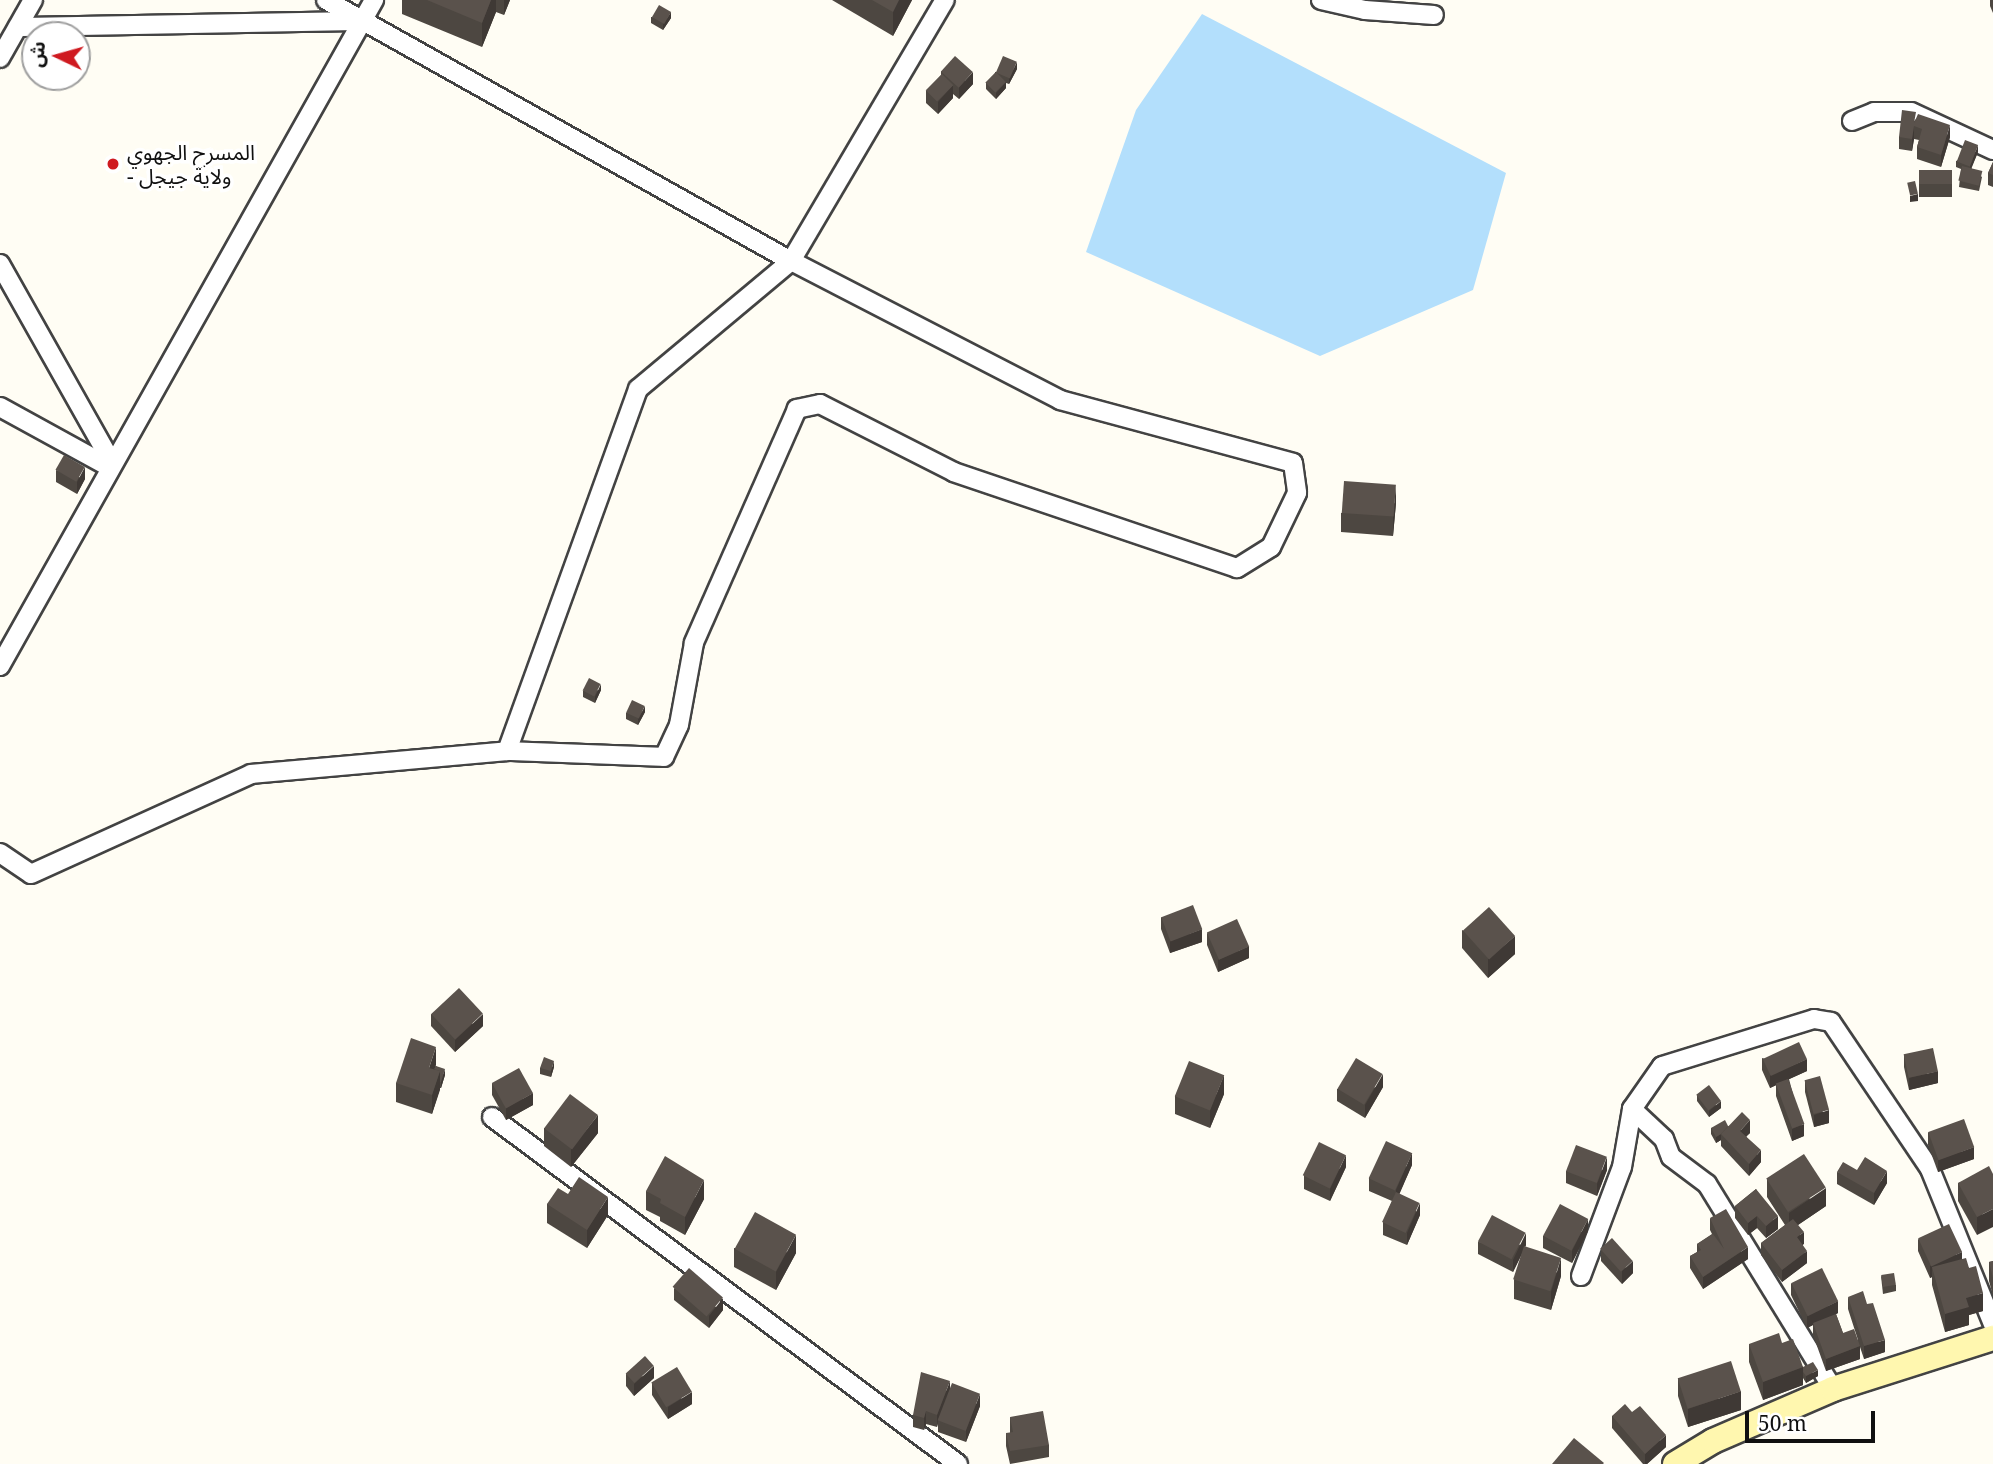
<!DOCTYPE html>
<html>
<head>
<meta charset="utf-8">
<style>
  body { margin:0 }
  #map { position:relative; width:1993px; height:1464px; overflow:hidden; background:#fffdf4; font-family:"Noto Serif","Noto Sans Arabic",serif }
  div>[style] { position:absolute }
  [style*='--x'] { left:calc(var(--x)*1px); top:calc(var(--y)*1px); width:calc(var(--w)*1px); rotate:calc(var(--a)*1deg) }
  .water>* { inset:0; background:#b3dffc }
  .roads { filter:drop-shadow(2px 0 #434343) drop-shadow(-2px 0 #434343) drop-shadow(0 2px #434343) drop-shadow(0 -2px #434343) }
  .minor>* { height:18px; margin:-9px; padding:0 9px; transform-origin:9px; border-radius:9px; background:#fff }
  .secondary>* { height:24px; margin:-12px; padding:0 12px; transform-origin:12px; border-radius:12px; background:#fff7af }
  .wall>* { inset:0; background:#4d4741; transform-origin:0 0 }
  .shaded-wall>* { inset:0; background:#3f3935 }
  .building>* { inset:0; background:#5a524c; transform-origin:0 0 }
  .dots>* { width:19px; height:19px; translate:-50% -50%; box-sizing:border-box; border:4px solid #fff; border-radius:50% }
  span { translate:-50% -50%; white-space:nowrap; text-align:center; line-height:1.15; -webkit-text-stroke:7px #fff; paint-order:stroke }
  .poi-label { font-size:21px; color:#101010 }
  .left { translate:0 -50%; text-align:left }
  .north { position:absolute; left:21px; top:21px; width:70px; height:70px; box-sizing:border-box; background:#fff; border:2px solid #9f9f9f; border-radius:50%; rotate:275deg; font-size:19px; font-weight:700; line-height:28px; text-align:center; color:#101010 }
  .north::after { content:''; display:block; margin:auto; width:24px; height:32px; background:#cf1a20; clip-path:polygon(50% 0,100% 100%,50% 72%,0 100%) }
  .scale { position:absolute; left:1745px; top:1411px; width:130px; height:32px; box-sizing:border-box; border:4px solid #101010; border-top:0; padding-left:9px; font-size:21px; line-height:24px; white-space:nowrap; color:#101010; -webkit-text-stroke:5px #fff; paint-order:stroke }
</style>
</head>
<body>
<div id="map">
  <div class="water">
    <div style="clip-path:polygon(1202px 14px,1506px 173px,1473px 290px,1320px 356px,1086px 252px,1136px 110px)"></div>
  </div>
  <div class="roads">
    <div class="minor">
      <div style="--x:326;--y:0;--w:533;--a:29.31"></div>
      <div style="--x:791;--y:261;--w:303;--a:27.3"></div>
      <div style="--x:1060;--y:400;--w:241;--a:15.1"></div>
      <div style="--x:1293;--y:463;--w:30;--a:82"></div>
      <div style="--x:1297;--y:493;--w:60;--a:115.7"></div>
      <div style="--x:1271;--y:547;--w:40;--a:148"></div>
      <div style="--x:1237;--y:568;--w:299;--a:-161.3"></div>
      <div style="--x:954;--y:472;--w:150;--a:-153.1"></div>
      <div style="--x:820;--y:404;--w:24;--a:168"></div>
      <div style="--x:797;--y:409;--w:256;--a:113.8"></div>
      <div style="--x:694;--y:643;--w:83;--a:100.4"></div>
      <div style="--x:679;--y:725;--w:35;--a:115"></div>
      <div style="--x:664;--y:757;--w:157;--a:-177.8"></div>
      <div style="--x:1321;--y:0;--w:45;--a:12.8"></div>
      <div style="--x:1365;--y:10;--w:69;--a:4.1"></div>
      <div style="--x:18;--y:27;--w:344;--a:-1"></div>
      <div style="--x:0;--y:58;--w:67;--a:-60.4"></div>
      <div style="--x:1852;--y:121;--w:24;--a:-22"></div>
      <div style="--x:1874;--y:112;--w:37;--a:0"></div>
      <div style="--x:1911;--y:112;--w:90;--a:24.9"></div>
      <div style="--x:0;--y:264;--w:228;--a:60.6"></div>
      <div style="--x:0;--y:407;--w:124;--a:28.8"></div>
      <div style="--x:0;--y:666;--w:764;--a:-60.68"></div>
      <div style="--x:0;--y:853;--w:37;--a:34"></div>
      <div style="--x:31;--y:874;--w:242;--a:-24.4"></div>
      <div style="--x:251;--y:774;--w:257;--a:-5.1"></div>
      <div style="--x:507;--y:751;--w:385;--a:-70.1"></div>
      <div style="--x:638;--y:389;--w:199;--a:-39.9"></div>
      <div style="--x:791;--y:261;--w:303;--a:-59.5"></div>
      <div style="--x:1632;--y:1109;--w:44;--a:43.2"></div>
      <div style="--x:1664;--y:1139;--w:19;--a:69"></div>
      <div style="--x:1671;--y:1157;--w:45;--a:36.9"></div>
      <div style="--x:1707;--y:1184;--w:241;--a:58.4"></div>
      <div style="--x:492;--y:1117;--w:581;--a:36.67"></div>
      <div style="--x:1581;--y:1276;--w:116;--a:-69.4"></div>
      <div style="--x:1622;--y:1167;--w:59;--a:-80.2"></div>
      <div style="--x:1632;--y:1109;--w:52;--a:-55.1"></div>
      <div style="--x:1662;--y:1066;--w:159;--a:-17.2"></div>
      <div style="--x:1814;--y:1019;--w:17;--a:10"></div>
      <div style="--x:1831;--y:1022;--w:177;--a:56"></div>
      <div style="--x:1930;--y:1169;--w:167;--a:67.9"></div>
    </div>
    <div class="secondary">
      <div style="--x:1675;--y:1464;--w:44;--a:-31.2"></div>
      <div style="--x:1713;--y:1441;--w:131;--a:-23.4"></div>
      <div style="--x:1833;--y:1389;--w:168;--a:-17.7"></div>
    </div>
  </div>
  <div class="wall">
    <div style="clip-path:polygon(402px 0,510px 0,504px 15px,496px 12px,482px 47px,402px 14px)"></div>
    <div style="clip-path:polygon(832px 0,912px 0,893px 36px)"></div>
    <div style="clip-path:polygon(1990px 0,1993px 0,1993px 13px,1990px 6px)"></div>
    <div style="clip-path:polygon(651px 17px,671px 18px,663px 30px,651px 23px)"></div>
    <div style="clip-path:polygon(1017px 69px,1009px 84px,1006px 83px,1006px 88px,996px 99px,986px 89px,986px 83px,995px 73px,995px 72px)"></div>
    <div style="clip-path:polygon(941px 71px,973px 84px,959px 99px,953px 94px,953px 98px,938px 114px,926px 103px,926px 91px,941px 75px)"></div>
    <div style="clip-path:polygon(1916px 119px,1950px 137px,1941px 167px,1917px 159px,1917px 147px,1919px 140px,1914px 139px,1912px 151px,1899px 149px,1899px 137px)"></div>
    <div style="clip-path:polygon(1978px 152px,1971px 168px,1982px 177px,1979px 191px,1959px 187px,1961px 169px,1956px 167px,1956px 161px)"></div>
    <div style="clip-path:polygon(1993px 162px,1993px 187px,1988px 185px,1988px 173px)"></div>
    <div style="left:1952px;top:170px;width:27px;height:33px;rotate:90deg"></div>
    <div style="clip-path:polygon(56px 470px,85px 479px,77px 494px,56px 482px)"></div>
    <div style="clip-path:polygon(1396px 503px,1393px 536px,1341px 532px,1341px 513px)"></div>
    <div style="clip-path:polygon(601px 690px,595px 703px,583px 697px,583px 691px)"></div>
    <div style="clip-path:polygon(645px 712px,638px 725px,626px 719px,626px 713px)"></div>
    <div style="clip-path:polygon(1161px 917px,1202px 942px,1170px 953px,1161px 929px)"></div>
    <div style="clip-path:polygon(1462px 930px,1515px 954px,1488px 978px,1462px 948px)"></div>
    <div style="clip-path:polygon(1207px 933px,1249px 958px,1218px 972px,1207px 945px)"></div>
    <div style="clip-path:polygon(431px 1014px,483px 1026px,455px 1052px,431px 1026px)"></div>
    <div style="clip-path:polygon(1904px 1055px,1938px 1083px,1909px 1090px,1904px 1067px)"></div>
    <div style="clip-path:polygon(1762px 1058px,1807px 1071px,1789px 1079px,1804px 1136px,1792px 1141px,1776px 1096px,1776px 1085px,1770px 1088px,1762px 1070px)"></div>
    <div style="clip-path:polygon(436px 1066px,445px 1075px,441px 1088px,440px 1088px,432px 1114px,396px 1102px,396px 1083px)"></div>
    <div style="clip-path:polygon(554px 1067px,551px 1077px,540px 1074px,540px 1068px)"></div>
    <div style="clip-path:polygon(1805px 1080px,1829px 1123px,1814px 1127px,1805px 1092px)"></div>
    <div style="clip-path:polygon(492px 1083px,533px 1105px,506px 1120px,492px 1095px)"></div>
    <div style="clip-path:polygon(1383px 1087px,1365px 1118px,1337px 1101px,1337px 1089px)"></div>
    <div style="clip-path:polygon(1224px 1094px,1210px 1128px,1175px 1114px,1175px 1096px)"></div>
    <div style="clip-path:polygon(1697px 1095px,1721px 1108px,1709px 1117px,1697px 1101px)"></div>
    <div style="clip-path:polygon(1728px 1126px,1750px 1133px,1746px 1136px,1761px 1162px,1749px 1176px,1721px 1146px,1721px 1140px,1716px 1143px,1711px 1134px,1711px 1128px)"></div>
    <div style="clip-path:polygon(544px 1128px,598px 1133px,571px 1167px,544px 1146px)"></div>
    <div style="clip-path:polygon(1928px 1132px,1974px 1159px,1938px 1172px,1928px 1145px)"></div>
    <div style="clip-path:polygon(1412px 1165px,1399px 1194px,1420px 1215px,1407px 1245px,1383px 1235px,1383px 1222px,1392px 1201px,1369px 1191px,1369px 1178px)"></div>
    <div style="clip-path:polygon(1346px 1167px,1330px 1201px,1304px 1189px,1304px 1176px)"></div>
    <div style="clip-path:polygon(1607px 1170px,1597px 1196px,1566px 1183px,1566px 1171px)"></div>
    <div style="clip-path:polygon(1837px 1172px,1887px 1183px,1874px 1205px,1837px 1184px)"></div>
    <div style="clip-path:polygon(1993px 1174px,1977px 1235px,1958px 1201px,1958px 1183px)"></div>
    <div style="clip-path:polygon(1767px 1179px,1826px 1206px,1798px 1225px,1807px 1263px,1782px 1282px,1761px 1255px,1761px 1243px,1785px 1225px,1767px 1197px)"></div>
    <div style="clip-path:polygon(1756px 1189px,1778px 1229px,1766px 1238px,1757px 1228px,1748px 1235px,1735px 1218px,1735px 1206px)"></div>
    <div style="clip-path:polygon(646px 1191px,704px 1199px,685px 1235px,660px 1221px,660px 1217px,646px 1210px)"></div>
    <div style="clip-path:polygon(568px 1194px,608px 1215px,587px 1248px,547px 1223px,547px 1204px)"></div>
    <div style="clip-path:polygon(1710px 1218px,1748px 1259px,1703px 1289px,1690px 1268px,1690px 1256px,1697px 1252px,1697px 1244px,1712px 1234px,1710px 1230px)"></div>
    <div style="clip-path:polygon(1588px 1231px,1572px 1263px,1543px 1248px,1543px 1236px)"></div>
    <div style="clip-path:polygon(1918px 1239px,1962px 1259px,1969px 1268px,1983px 1311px,1969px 1315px,1969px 1325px,1945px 1332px,1932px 1285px,1932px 1277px,1930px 1278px,1918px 1251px)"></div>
    <div style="clip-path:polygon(1478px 1242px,1526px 1245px,1525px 1247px,1561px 1276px,1551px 1310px,1514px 1299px,1514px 1280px,1522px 1254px,1513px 1272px,1478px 1254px)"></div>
    <div style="clip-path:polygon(734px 1248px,796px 1253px,776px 1290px,734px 1267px)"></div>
    <div style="clip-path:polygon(1601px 1249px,1633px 1273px,1622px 1284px,1601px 1261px)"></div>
    <div style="clip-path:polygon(1993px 1261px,1993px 1296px,1989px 1281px,1989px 1262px)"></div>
    <div style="clip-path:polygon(1881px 1276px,1896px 1285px,1896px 1291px,1883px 1294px)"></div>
    <div style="clip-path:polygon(1791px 1283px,1838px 1313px,1836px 1314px,1843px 1333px,1858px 1340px,1848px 1309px,1848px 1297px,1885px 1352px,1864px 1359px,1860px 1347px,1860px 1359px,1826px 1371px,1813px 1335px,1813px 1325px,1807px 1328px,1791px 1295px)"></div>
    <div style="clip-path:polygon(674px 1288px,723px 1310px,709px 1328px,674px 1300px)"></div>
    <div style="clip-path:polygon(1782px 1343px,1803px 1367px,1818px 1376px,1806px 1383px,1803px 1378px,1803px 1385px,1763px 1400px,1749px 1362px,1749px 1344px)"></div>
    <div style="clip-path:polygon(626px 1374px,654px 1378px,634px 1396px,626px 1386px)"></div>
    <div style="clip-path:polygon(1678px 1378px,1741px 1410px,1688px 1427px,1678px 1396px)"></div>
    <div style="clip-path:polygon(652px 1383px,692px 1404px,668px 1419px,652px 1395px)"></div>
    <div style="clip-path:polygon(950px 1388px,980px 1406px,966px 1442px,938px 1432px,938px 1424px,937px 1427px,926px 1424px,924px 1430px,913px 1427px,913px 1415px)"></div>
    <div style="clip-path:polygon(1632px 1412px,1666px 1447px,1647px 1464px,1643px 1464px,1612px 1428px,1612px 1416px)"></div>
    <div style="clip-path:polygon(1010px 1417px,1049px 1445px,1049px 1457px,1010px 1464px,1006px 1446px,1006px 1433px,1010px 1433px)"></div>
  </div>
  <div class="shaded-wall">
    <div style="clip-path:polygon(491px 0,496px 0,496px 12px,482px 47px,482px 23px)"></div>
    <div style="clip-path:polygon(504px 0,510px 0,504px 15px)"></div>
    <div style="clip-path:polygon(899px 0,912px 0,893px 36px,893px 12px)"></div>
    <div style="clip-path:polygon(671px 12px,671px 18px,663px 30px,663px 24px)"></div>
    <div style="clip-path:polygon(1017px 62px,1017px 69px,1009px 84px,1009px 78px)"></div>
    <div style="clip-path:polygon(973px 72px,973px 84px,959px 99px,959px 87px)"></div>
    <div style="clip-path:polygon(1006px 82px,1006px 88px,996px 99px,996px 93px)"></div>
    <div style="clip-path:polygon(953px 85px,953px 98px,938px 114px,938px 102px)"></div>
    <div style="clip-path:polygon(1950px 125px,1950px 137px,1941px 167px,1941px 155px)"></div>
    <div style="clip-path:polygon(1914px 126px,1914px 139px,1912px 151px,1912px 139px)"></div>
    <div style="clip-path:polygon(1978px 145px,1978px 152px,1970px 172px,1970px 166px)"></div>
    <div style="clip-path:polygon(1918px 194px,1918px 201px,1910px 202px,1910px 196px)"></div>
    <div style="clip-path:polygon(85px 467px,85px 479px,77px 494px,77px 482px)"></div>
    <div style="clip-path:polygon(1396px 485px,1396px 503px,1393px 536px,1393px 518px)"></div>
    <div style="clip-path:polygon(601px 684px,601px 690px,595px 703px,595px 697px)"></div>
    <div style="clip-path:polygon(645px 706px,645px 712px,638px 725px,638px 719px)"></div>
    <div style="clip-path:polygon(1202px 929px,1202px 942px,1170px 953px,1170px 941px)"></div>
    <div style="clip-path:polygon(1515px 936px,1515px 954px,1488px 978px,1488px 959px)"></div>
    <div style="clip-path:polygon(1249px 946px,1249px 958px,1218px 972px,1218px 960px)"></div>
    <div style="clip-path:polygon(483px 1014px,483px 1026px,455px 1052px,455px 1040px)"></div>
    <div style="clip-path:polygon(436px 1047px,436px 1065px,429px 1086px,429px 1068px)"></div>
    <div style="clip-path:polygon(1807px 1059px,1807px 1071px,1770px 1088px,1770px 1075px)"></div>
    <div style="clip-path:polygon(554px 1061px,554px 1067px,551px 1077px,551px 1071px)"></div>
    <div style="clip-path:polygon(445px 1069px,445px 1075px,441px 1088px,441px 1082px)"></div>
    <div style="clip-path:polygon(440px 1071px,440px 1090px,432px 1114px,432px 1095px)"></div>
    <div style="clip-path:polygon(1938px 1071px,1938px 1083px,1909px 1090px,1909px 1078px)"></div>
    <div style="clip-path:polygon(1383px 1074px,1383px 1087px,1365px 1118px,1365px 1105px)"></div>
    <div style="clip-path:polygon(1224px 1075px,1224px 1094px,1210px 1128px,1210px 1110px)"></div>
    <div style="clip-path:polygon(533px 1093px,533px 1105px,506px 1120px,506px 1108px)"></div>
    <div style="clip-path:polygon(1721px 1101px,1721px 1108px,1709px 1117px,1709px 1111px)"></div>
    <div style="clip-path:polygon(1829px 1110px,1829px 1123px,1814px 1127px,1814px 1115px)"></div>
    <div style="clip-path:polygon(598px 1115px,598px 1133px,571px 1167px,571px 1149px)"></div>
    <div style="clip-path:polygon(1750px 1120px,1750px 1133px,1740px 1143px,1740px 1131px)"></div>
    <div style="clip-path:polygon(1804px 1124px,1804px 1136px,1792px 1141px,1792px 1129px)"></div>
    <div style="clip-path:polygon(1730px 1129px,1721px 1134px,1721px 1140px,1716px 1143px,1716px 1137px)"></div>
    <div style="clip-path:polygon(1974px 1147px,1974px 1159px,1938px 1172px,1938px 1160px)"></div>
    <div style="clip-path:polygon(1761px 1150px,1761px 1162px,1749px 1176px,1749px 1164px)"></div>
    <div style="clip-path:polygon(1412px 1153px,1412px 1165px,1396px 1202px,1396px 1190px)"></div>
    <div style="clip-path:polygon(1346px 1155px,1346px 1167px,1330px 1201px,1330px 1189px)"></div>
    <div style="clip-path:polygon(1607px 1157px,1607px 1170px,1597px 1196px,1597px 1184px)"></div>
    <div style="clip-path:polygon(1887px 1171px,1887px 1183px,1874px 1205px,1874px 1193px)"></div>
    <div style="clip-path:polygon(704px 1180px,704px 1199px,685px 1235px,685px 1217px)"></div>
    <div style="clip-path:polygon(1826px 1188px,1826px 1206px,1789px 1231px,1789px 1213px)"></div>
    <div style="clip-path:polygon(608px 1197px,608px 1215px,587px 1248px,587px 1230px)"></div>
    <div style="clip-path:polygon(1420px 1203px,1420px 1215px,1407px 1245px,1407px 1233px)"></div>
    <div style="clip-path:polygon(1993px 1209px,1993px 1227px,1977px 1235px,1977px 1217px)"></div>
    <div style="clip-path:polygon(1757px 1216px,1757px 1228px,1748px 1235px,1748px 1223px)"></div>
    <div style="clip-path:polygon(1778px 1216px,1778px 1229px,1766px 1238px,1766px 1226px)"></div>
    <div style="clip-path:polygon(1588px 1219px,1588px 1231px,1572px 1263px,1572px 1251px)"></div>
    <div style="clip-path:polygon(1804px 1232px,1804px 1244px,1797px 1249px,1797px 1237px)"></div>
    <div style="clip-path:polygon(1526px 1233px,1526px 1245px,1513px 1272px,1513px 1260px)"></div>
    <div style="clip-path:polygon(796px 1235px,796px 1253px,776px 1290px,776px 1272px)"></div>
    <div style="clip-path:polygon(1748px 1247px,1748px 1259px,1703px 1289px,1703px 1277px)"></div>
    <div style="clip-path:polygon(1807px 1251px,1807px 1263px,1782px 1282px,1782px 1270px)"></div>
    <div style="clip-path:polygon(1962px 1252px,1962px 1264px,1932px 1267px,1932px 1277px,1930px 1278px,1930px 1266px)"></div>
    <div style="clip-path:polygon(1561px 1258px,1561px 1276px,1551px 1310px,1551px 1292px)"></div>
    <div style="clip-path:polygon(1633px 1261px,1633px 1273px,1622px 1284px,1622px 1271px)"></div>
    <div style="clip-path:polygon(1983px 1293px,1983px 1311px,1969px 1315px,1969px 1325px,1945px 1332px,1945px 1314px,1966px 1298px)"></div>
    <div style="clip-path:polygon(723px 1298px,723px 1310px,709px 1328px,709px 1316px)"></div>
    <div style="clip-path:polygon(1838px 1301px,1838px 1313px,1814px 1325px,1813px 1323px,1813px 1325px,1807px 1328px,1807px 1316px)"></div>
    <div style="clip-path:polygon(1885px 1340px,1885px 1352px,1864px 1359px,1864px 1346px)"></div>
    <div style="clip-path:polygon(1860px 1346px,1860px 1359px,1826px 1371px,1826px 1359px)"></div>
    <div style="clip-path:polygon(654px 1366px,654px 1378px,634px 1396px,634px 1384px)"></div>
    <div style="clip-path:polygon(1803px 1367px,1803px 1385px,1763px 1400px,1763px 1382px)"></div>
    <div style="clip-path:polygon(1818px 1370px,1818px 1376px,1806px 1383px,1806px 1376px)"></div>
    <div style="clip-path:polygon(950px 1381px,950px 1393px,938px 1420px,937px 1427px,937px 1415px)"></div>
    <div style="clip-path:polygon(1741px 1391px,1741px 1410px,1688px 1427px,1688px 1409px)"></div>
    <div style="clip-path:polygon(692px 1392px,692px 1404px,668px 1419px,668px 1407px)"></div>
    <div style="clip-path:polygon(980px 1394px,980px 1406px,966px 1442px,966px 1430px)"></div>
    <div style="clip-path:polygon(926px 1411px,926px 1424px,924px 1430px,924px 1418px)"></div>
    <div style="clip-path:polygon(1666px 1435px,1666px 1447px,1647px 1464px,1645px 1464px,1645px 1454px)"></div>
  </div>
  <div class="building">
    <div style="clip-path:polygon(427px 0,491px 0,482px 23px)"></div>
    <div style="clip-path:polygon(872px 0,899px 0,893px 12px)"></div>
    <div style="left:659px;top:5px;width:14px;height:14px;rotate:30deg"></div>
    <div style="left:955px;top:56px;width:24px;height:21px;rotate:42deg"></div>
    <div style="left:1003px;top:56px;width:15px;height:18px;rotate:23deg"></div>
    <div style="left:996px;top:72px;width:14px;height:15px;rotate:45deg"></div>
    <div style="left:942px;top:74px;width:16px;height:23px;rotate:45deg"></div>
    <div style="clip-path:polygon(1902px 110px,1916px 112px,1914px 123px,1918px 114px,1950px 125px,1941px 155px,1917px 147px,1922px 129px,1914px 126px,1912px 139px,1899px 137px)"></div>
    <div style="left:1965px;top:140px;width:14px;height:23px;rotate:21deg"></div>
    <div style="clip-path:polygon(1993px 162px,1993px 175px,1988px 173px)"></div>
    <div style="left:1962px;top:166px;width:21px;height:15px;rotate:14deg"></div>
    <div style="left:1952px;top:170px;width:14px;height:33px;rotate:90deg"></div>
    <div style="left:1915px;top:181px;width:13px;height:8px;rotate:77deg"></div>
    <div style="left:64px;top:455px;width:24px;height:17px;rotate:30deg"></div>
    <div style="left:1344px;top:481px;width:52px;height:32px;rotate:4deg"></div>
    <div style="left:589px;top:678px;width:13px;height:14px;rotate:27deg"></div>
    <div style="left:632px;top:700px;width:14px;height:14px;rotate:25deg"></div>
    <div style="left:1193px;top:905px;width:26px;height:34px;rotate:69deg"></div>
    <div style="left:1489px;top:907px;width:39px;height:35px;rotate:48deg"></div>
    <div style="left:1237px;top:919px;width:30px;height:33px;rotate:66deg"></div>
    <div style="left:459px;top:988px;width:35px;height:38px;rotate:47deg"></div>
    <div style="clip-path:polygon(411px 1038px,436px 1047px,429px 1068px,440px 1071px,432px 1095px,396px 1083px)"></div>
    <div style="left:1799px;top:1042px;width:19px;height:40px;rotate:65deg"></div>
    <div style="left:1933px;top:1048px;width:24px;height:30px;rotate:78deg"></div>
    <div style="clip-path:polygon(544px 1057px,554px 1061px,551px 1071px,540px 1068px)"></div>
    <div style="left:1356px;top:1058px;width:31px;height:36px;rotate:31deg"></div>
    <div style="left:1189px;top:1061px;width:38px;height:38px;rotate:22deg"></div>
    <div style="clip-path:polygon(436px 1066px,445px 1069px,441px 1082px,440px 1082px,440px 1071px,434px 1069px)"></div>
    <div style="left:519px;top:1068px;width:29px;height:31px;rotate:61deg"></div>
    <div style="left:1820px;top:1076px;width:35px;height:16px;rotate:75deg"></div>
    <div style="left:1788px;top:1079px;width:48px;height:13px;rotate:70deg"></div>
    <div style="left:1709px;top:1085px;width:20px;height:16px;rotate:53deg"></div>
    <div style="left:570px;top:1094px;width:35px;height:43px;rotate:37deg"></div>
    <div style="clip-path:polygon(1742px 1112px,1750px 1120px,1740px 1131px,1761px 1150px,1749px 1164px,1721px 1134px)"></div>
    <div style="left:1964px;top:1119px;width:30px;height:38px;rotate:70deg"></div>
    <div style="clip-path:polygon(1725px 1120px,1728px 1126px,1721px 1134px,1716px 1137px,1711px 1128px)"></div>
    <div style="left:1386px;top:1141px;width:29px;height:41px;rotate:25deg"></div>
    <div style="left:1319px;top:1142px;width:30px;height:37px;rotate:26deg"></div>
    <div style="left:1576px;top:1145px;width:33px;height:28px;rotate:21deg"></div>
    <div style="left:1804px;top:1154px;width:40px;height:45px;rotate:57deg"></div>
    <div style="clip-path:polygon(665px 1156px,704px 1180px,685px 1217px,660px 1203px,661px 1199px,646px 1191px)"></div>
    <div style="clip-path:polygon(1865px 1157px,1887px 1171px,1874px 1193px,1837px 1172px,1843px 1162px,1857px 1170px)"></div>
    <div style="clip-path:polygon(1989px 1166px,1993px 1174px,1993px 1209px,1977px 1217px,1958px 1183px)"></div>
    <div style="clip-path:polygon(579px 1177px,608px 1197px,587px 1230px,547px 1204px,558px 1188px,568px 1194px)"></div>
    <div style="clip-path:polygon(1756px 1189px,1778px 1216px,1766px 1226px,1757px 1216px,1748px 1223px,1735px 1206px)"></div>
    <div style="left:1396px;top:1192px;width:26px;height:33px;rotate:25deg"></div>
    <div style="left:1560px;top:1204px;width:32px;height:36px;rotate:28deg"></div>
    <div style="clip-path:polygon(1726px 1209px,1748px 1247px,1703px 1277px,1690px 1256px,1701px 1250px,1697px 1244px,1713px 1234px,1724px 1249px,1710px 1218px)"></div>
    <div style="left:755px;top:1212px;width:47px;height:42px;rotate:29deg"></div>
    <div style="left:1492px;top:1215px;width:38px;height:30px;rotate:28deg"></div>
    <div style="clip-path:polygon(1793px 1219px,1804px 1232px,1797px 1237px,1807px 1251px,1782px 1270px,1761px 1243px)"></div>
    <div style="left:1949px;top:1224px;width:31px;height:34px;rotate:65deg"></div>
    <div style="left:1612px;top:1238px;width:31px;height:16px;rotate:48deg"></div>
    <div style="left:1524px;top:1246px;width:39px;height:35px;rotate:18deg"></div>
    <div style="clip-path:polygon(1966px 1258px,1969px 1268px,1976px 1266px,1983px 1293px,1966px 1298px,1969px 1307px,1945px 1314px,1932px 1267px)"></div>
    <div style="clip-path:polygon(1993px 1261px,1993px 1278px,1989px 1262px)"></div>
    <div style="left:689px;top:1268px;width:45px;height:25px;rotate:41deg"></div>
    <div style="left:1822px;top:1268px;width:37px;height:34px;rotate:64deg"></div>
    <div style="left:1894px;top:1273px;width:12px;height:13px;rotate:81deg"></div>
    <div style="clip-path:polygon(1863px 1291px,1867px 1304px,1873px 1303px,1885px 1340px,1864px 1346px,1848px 1297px)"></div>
    <div style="clip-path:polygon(1836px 1314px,1843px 1333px,1854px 1329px,1860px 1346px,1826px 1359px,1813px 1323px)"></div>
    <div style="clip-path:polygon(1779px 1333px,1782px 1343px,1793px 1339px,1803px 1367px,1763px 1382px,1749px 1344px)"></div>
    <div style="left:645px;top:1356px;width:13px;height:26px;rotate:48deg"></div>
    <div style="left:1731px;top:1361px;width:32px;height:56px;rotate:72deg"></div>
    <div style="clip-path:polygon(1813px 1362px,1818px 1370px,1806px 1376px,1803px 1372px,1803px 1367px)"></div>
    <div style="left:677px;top:1367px;width:29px;height:30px;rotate:59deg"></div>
    <div style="clip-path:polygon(921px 1372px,950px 1381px,937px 1415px,926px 1411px,924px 1418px,913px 1415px)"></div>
    <div style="left:952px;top:1383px;width:30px;height:40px;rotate:21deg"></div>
    <div style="clip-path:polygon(1625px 1404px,1632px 1412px,1640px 1406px,1666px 1435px,1645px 1454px,1612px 1416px)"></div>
    <div style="clip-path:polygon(1043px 1411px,1049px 1445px,1010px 1451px,1006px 1433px,1013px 1432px,1010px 1417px)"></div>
    <div style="clip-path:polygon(1574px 1438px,1604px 1463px,1603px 1464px,1552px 1464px)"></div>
  </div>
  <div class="dots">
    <div style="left:113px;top:164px;background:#cf1a20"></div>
  </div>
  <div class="poi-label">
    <span class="left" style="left:127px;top:164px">المسرح الجهوي<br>- ولاية جيجل</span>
  </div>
  <div class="north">ش</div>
  <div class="scale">50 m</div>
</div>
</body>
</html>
